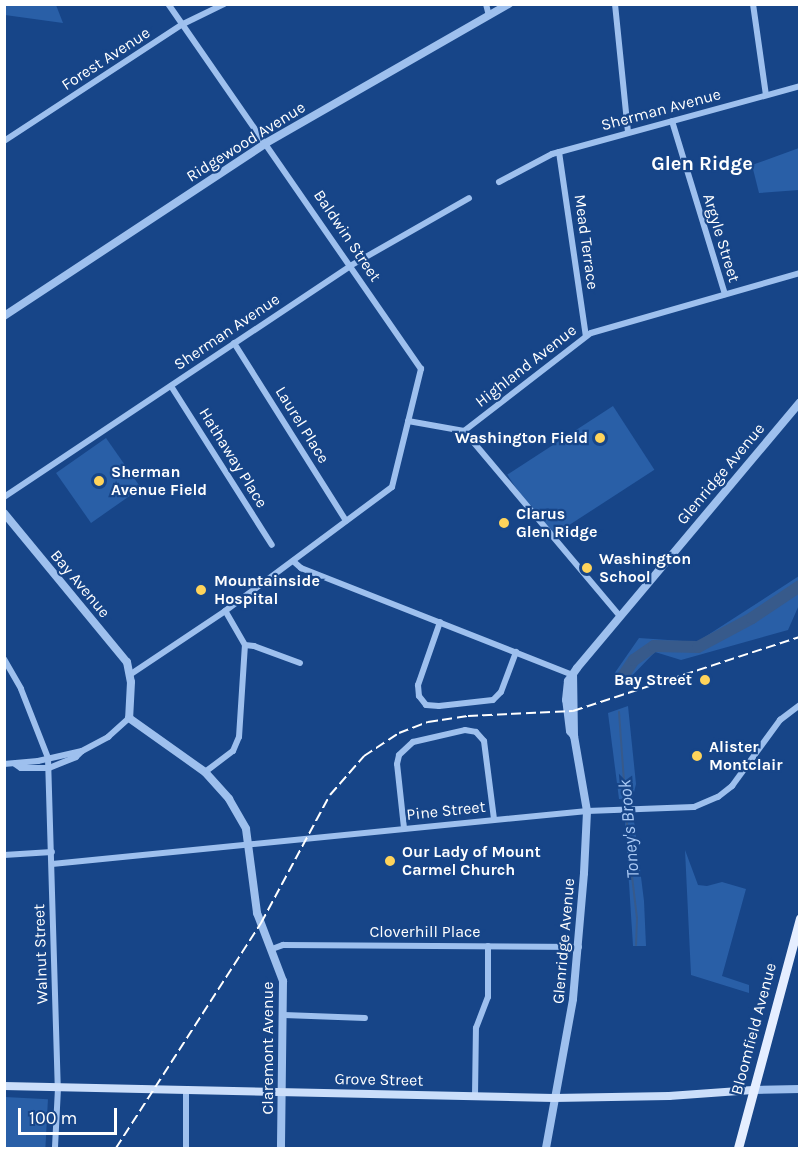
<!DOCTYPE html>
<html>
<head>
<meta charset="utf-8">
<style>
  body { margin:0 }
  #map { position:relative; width:804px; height:1153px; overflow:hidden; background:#174588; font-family:Karla,sans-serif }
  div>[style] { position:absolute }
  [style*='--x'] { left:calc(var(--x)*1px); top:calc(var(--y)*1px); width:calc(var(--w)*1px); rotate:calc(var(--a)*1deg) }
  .green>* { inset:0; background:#295fa7; transform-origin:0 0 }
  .stream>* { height:2px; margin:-1px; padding:0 1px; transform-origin:1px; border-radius:1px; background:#375a8b }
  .river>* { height:12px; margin:-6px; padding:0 6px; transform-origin:6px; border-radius:6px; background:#375a8b }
  .minor>* { height:6px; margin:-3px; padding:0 3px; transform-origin:3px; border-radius:3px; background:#9ec0ee }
  .tertiary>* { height:8px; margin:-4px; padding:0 4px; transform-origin:4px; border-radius:4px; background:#9ec0ee }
  .secondary>* { height:8px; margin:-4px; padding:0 4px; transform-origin:4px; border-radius:4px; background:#cbdefa }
  .primary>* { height:9px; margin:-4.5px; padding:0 4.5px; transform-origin:4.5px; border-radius:4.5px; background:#e5eeff }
  .rail>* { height:2px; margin-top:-1px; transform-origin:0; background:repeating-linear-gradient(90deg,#fff 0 10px,transparent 0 14.5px) }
  .dots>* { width:16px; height:16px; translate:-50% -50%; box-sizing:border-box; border:3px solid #174588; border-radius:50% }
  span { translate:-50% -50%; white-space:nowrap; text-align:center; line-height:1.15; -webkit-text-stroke:4.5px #174588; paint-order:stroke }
  .street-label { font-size:16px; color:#fff }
  .poi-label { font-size:16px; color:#fff; font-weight:700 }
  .right { translate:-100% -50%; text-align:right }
  .left { translate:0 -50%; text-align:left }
  .water-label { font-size:18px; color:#aacaf5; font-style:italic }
  .quarter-label { font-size:20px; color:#fff; font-weight:700 }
  .frame { position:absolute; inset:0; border:6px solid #fff; pointer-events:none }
  .scale { position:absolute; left:18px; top:1108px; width:99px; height:27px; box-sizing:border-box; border:3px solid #fff; border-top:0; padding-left:8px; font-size:18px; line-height:21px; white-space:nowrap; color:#fff; -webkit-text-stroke:4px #174588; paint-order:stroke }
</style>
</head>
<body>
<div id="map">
  <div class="green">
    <div style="clip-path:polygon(5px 4px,56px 5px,63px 23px,5px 15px)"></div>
    <div style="clip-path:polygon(799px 148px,799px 190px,759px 193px,752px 165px)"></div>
    <div style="left:613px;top:406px;width:76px;height:126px;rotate:57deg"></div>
    <div style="left:106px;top:438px;width:61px;height:61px;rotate:55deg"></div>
    <div style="clip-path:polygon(799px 576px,799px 605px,788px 630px,681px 660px,655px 652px,626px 682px,614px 674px,639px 638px,697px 642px)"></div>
    <div style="clip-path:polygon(628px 706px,636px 784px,632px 800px,619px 799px,608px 713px)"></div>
    <div style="clip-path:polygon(625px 821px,634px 821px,644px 901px,646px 946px,633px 946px)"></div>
    <div style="clip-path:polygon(685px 850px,698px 885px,707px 886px,722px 882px,746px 889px,722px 976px,749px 985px,749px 993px,691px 975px)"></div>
    <div style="left:5px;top:1097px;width:43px;height:51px;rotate:3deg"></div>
  </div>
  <div class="stream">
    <div style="--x:619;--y:712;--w:139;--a:85.9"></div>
    <div style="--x:629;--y:851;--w:67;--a:83.2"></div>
    <div style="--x:637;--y:918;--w:27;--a:92"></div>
  </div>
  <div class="river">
    <div style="--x:621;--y:679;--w:23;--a:-56"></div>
    <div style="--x:634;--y:660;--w:24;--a:-35"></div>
    <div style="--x:654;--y:646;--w:44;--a:1.3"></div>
    <div style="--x:698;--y:647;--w:61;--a:-28.2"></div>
    <div style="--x:752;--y:618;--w:58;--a:-33.7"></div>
  </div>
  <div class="minor">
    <div style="--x:486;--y:4;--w:12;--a:76"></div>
    <div style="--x:615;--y:4;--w:129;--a:84.2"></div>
    <div style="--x:753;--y:4;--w:92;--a:81.9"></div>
    <div style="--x:672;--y:121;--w:181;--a:73"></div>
    <div style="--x:4;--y:141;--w:214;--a:-33.2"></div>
    <div style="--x:183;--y:24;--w:46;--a:-26"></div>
    <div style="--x:559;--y:152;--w:186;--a:81.7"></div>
    <div style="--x:499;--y:182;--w:60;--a:-27.8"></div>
    <div style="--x:552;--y:154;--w:257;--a:-15.3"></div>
    <div style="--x:234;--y:343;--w:210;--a:57.8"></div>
    <div style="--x:171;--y:386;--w:188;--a:57.6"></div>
    <div style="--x:408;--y:421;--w:57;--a:10.1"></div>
    <div style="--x:464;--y:431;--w:160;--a:-37.7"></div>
    <div style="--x:591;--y:333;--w:217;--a:-16"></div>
    <div style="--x:464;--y:431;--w:241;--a:49.9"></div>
    <div style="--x:4;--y:497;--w:416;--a:-33.7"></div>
    <div style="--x:350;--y:266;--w:137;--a:-29.7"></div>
    <div style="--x:293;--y:561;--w:11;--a:41"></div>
    <div style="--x:301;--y:568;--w:292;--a:21.5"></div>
    <div style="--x:440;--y:622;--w:67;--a:109.2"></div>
    <div style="--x:418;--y:685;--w:11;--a:85"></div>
    <div style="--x:419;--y:696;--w:11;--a:52"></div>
    <div style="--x:426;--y:705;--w:13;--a:4"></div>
    <div style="--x:439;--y:706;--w:54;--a:-6.3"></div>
    <div style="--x:493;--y:700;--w:11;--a:-45"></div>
    <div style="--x:501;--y:692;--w:43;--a:-69.4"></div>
    <div style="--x:245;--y:645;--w:9;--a:6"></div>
    <div style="--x:254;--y:646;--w:49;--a:20.3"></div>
    <div style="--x:4;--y:659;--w:34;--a:60"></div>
    <div style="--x:21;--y:689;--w:74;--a:68.6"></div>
    <div style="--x:48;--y:758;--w:330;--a:88.3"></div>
    <div style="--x:58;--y:1088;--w:60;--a:92.9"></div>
    <div style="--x:131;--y:674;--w:113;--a:-33.8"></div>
    <div style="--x:225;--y:611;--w:208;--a:-36.6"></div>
    <div style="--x:392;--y:487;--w:122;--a:-76.2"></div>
    <div style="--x:421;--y:369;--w:444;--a:-124.7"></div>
    <div style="--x:4;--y:764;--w:34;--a:-5"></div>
    <div style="--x:38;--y:761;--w:45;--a:-12.8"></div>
    <div style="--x:82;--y:751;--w:30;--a:-28"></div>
    <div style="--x:108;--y:737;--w:28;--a:-42"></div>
    <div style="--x:15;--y:764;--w:7;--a:34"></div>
    <div style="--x:21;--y:768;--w:28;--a:0"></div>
    <div style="--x:49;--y:768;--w:29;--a:-22"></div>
    <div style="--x:76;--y:757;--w:8;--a:-45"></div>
    <div style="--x:205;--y:772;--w:35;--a:-37"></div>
    <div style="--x:233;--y:751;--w:15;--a:-67"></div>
    <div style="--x:239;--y:737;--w:92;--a:-86.3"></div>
    <div style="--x:245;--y:645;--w:39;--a:-120"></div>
    <div style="--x:404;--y:828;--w:64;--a:-96.2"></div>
    <div style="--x:397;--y:764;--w:9;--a:-77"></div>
    <div style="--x:399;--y:755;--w:19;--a:-43"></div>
    <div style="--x:413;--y:742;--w:53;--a:-13"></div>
    <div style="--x:465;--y:730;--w:11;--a:10"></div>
    <div style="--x:476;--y:732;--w:12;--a:48"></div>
    <div style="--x:484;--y:741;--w:79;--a:82.7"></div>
    <div style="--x:4;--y:855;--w:48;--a:-3.6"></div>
    <div style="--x:52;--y:864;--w:538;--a:-5.66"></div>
    <div style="--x:587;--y:811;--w:107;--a:-2.1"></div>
    <div style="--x:694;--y:807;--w:26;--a:-23"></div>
    <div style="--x:718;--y:797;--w:18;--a:-38"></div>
    <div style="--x:732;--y:786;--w:82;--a:-54"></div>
    <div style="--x:780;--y:720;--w:25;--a:-37"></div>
    <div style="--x:272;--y:949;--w:12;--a:-20"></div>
    <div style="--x:283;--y:945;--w:296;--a:0.4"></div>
    <div style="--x:284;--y:1015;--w:81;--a:2.1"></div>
    <div style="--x:475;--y:1096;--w:68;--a:-89.2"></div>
    <div style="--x:476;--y:1028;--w:33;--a:-69"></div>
    <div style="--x:488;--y:997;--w:51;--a:-90"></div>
    <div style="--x:186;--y:1148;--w:57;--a:-90"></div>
  </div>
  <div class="tertiary">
    <div style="--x:4;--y:316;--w:314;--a:-33.4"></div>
    <div style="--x:266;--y:143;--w:280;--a:-29.8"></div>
    <div style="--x:4;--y:513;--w:193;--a:50.5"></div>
    <div style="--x:127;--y:662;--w:20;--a:79"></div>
    <div style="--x:131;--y:682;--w:36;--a:93"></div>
    <div style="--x:129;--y:718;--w:93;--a:35.4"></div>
    <div style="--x:205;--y:772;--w:36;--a:48"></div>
    <div style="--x:229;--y:799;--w:34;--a:60"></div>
    <div style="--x:246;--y:829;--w:85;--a:82.5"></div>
    <div style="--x:257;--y:913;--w:73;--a:69.1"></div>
    <div style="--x:283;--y:981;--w:167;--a:90.7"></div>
    <div style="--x:574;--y:736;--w:6;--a:-129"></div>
    <div style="--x:570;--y:731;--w:31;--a:-97"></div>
    <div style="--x:566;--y:700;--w:19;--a:-84"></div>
    <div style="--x:568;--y:681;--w:16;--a:-55"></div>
    <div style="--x:577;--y:668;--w:347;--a:-50"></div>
    <div style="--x:753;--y:1090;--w:47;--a:-1.2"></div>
    <div style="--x:546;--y:1148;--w:151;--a:-79.7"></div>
    <div style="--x:573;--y:999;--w:126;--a:-85"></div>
    <div style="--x:584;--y:873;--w:62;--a:-87.2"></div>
    <div style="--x:587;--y:811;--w:76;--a:-99.8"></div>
    <div style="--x:574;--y:736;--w:61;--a:-90.9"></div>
  </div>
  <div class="secondary">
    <div style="--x:4;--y:1086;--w:550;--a:1.25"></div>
    <div style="--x:554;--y:1098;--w:115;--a:-1"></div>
    <div style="--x:669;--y:1096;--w:84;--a:-4.1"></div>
  </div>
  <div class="primary">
    <div style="--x:738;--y:1148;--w:238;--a:-74.9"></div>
  </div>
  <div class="rail">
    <div style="--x:116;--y:1148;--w:268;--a:-57.2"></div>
    <div style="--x:261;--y:923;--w:145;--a:-61.7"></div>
    <div style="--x:330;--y:795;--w:52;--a:-48.9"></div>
    <div style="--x:364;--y:756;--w:42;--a:-33.3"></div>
    <div style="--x:399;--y:733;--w:31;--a:-21"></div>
    <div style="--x:428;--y:722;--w:40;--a:-8.5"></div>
    <div style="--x:468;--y:716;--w:105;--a:-2.7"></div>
    <div style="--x:573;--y:711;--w:239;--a:-18.1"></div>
  </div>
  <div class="dots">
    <div style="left:600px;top:438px;background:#ffd45b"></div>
    <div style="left:99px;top:481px;background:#ffd45b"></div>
    <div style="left:504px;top:523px;background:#ffd45b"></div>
    <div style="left:587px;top:568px;background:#ffd45b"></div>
    <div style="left:201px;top:590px;background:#ffd45b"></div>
    <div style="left:705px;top:680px;background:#ffd45b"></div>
    <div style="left:697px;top:756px;background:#ffd45b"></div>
    <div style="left:390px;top:861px;background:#ffd45b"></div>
  </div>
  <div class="street-label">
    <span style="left:106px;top:59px;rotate:-33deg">Forest Avenue</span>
    <span style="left:661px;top:110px;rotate:-15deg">Sherman Avenue</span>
    <span style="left:246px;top:142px;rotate:-32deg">Ridgewood Avenue</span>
    <span style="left:347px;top:236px;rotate:56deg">Baldwin Street</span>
    <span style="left:721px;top:238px;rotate:73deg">Argyle Street</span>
    <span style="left:586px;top:242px;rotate:82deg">Mead Terrace</span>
    <span style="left:227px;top:332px;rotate:-34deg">Sherman Avenue</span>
    <span style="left:526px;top:366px;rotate:-38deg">Highland Avenue</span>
    <span style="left:302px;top:425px;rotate:58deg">Laurel Place</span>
    <span style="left:233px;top:458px;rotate:58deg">Hathaway Place</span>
    <span style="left:721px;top:474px;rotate:-50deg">Glenridge Avenue</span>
    <span style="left:80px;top:584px;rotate:50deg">Bay Avenue</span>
    <span style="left:446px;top:811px;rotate:-6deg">Pine Street</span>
    <span style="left:425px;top:932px">Cloverhill Place</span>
    <span style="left:564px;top:941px;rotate:-85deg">Glenridge Avenue</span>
    <span style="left:41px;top:954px;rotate:-92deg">Walnut Street</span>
    <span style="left:754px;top:1029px;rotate:-75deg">Bloomfield Avenue</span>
    <span style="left:268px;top:1048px;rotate:-90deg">Claremont Avenue</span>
    <span style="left:379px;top:1080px;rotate:1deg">Grove Street</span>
  </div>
  <div class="poi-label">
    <span class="right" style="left:588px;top:438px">Washington Field</span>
    <span class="left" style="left:111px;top:481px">Sherman<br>Avenue Field</span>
    <span class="left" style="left:516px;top:523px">Clarus<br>Glen Ridge</span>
    <span class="left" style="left:599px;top:568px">Washington<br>School</span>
    <span class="left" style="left:214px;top:590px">Mountainside<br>Hospital</span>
    <span class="right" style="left:692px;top:680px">Bay Street</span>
    <span class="left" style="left:709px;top:756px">Alister<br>Montclair</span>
    <span class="left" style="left:402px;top:861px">Our Lady of Mount<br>Carmel Church</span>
  </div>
  <div class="water-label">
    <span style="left:629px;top:829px;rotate:-95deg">Toney's Brook</span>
  </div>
  <div class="quarter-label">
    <span style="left:702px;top:163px">Glen Ridge</span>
  </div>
  <div class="frame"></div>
  <div class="scale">100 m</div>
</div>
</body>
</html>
